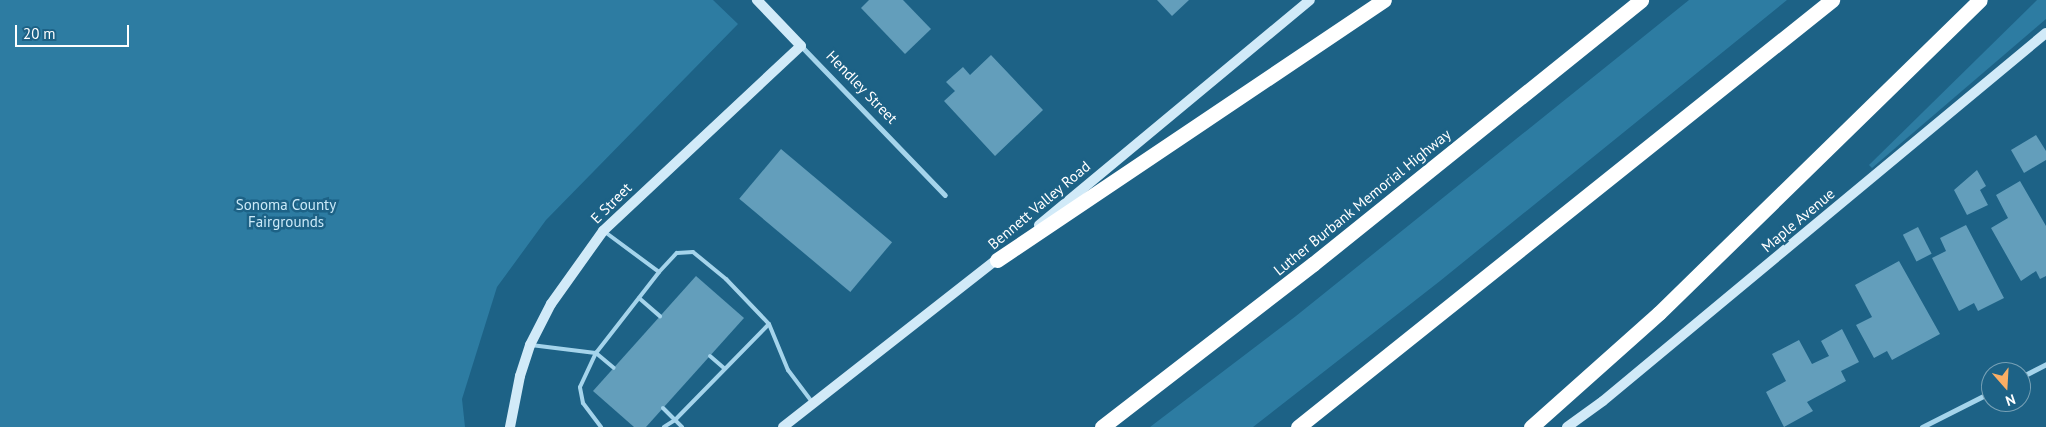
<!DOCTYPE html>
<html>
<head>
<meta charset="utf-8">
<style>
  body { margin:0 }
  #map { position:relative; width:2046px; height:427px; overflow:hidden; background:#1d6286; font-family:"PT Sans",sans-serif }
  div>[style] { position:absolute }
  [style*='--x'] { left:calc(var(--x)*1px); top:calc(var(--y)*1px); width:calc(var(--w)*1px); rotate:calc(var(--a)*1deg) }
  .green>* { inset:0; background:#2d7ca2 }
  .building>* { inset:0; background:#639ebb; transform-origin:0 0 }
  .lane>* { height:4px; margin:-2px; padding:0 2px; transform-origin:2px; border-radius:2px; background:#a5d4eb }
  .street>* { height:5px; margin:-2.5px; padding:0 2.5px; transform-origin:2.5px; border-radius:2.5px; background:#a5d4eb }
  .secondary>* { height:10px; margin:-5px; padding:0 5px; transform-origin:5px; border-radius:5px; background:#d1eaf8 }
  .highway>* { height:15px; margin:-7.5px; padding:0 7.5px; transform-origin:7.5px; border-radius:7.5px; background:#fff }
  span { translate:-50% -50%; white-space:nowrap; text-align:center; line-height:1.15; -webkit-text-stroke:5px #1d6286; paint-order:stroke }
  .street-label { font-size:15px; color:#fff }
  .park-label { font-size:15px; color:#cae9f8 }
  .north { position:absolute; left:1981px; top:362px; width:50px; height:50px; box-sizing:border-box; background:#1d6286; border:1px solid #77a1b6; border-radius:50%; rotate:161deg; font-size:14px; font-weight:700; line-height:20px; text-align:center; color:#fff }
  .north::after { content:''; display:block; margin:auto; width:18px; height:22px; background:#faae64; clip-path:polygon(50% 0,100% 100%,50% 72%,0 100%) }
  .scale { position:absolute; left:15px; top:25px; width:114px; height:22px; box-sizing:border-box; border:2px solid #fff; border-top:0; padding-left:6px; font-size:15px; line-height:18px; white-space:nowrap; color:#fff; -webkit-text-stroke:4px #1d6286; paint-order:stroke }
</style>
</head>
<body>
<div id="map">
  <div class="green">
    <div style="clip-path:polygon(0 0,713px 0,738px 24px,546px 220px,497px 287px,462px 399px,465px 427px,0 427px)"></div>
    <div style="clip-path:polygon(1689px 0,1787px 0,1440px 281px,1253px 427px,1150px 427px,1296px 316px)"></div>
    <div style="clip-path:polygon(2037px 0,2046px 0,2046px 19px,1872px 168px,1869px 165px)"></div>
  </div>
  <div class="building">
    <div style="clip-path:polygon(869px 0,903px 0,931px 29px,905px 54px,861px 8px)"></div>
    <div style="clip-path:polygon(1157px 0,1189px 0,1172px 16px)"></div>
    <div style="clip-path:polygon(991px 55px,1043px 110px,995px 156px,944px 101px,955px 91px,946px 82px,963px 67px,970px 75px)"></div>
    <div style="clip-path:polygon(2036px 135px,2046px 151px,2046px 160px,2024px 173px,2011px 150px)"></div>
    <div style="left:781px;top:149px;width:145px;height:65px;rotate:40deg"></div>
    <div style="clip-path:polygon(1977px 170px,1986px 186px,1980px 190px,1988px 205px,1967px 215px,1954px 190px)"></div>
    <div style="clip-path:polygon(2020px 181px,2046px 226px,2046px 276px,2040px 279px,2036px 271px,2021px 281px,1991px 228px,2008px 218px,1996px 195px)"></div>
    <div style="clip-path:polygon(1966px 225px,2004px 298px,1978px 311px,1974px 303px,1959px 311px,1932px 258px,1946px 251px,1940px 238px)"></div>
    <div style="left:1918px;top:227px;width:30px;height:17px;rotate:63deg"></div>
    <div style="clip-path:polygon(1899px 261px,1940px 334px,1892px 360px,1887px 351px,1874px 358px,1856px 325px,1872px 317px,1855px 285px)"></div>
    <div style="clip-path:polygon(696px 276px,744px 318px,646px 427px,634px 427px,593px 391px)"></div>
    <div style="clip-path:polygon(1842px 329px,1859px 362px,1841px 371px,1846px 381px,1807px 402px,1813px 411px,1784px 427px,1766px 392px,1786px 381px,1772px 354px,1799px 340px,1812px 364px,1829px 356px,1821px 341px)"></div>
  </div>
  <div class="lane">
    <div style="--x:605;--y:232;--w:67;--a:36.5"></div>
    <div style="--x:659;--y:272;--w:26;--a:-47"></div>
    <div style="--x:677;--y:253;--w:16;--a:-4"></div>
    <div style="--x:693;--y:252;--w:43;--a:39.3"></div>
    <div style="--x:726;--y:279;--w:62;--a:46.3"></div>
    <div style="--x:639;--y:298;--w:28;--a:41"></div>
    <div style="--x:531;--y:345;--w:65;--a:7"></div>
    <div style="--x:596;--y:353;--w:103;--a:-52.1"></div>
    <div style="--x:710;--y:356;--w:18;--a:41"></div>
    <div style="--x:663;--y:408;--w:17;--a:45"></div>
    <div style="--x:675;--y:420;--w:13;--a:148"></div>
    <div style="--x:601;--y:427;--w:30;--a:-127"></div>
    <div style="--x:583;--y:403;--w:16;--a:-101"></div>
    <div style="--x:580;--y:387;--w:38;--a:-65"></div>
    <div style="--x:596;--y:353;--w:23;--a:40"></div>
    <div style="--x:682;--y:427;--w:10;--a:-135"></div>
    <div style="--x:675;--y:420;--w:134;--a:-45.6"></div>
    <div style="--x:769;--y:324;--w:50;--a:67.6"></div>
    <div style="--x:788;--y:370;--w:40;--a:53"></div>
  </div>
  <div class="street">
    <div style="--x:801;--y:46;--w:207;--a:46"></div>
    <div style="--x:2021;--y:377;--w:28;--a:-27"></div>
    <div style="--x:1922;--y:427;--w:77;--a:-26.9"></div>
  </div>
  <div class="secondary">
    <div style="--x:1039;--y:225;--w:352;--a:-39.7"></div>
    <div style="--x:510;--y:427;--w:52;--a:-78.9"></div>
    <div style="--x:520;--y:376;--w:33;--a:-72"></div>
    <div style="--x:530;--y:345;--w:46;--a:-62.9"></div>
    <div style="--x:551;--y:304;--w:90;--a:-54.5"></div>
    <div style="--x:603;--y:231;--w:271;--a:-43.1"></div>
    <div style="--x:801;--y:46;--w:64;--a:-133.7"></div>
    <div style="--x:783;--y:427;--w:277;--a:-38.1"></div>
    <div style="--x:1567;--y:427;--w:44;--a:-35.8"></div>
    <div style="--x:1603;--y:401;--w:576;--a:-39.72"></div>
  </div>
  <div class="highway">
    <div style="--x:997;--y:260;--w:466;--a:-33.9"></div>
    <div style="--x:1102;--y:427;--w:267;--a:-37.7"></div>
    <div style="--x:1313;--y:264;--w:421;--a:-38.8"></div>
    <div style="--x:1298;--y:427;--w:684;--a:-38.65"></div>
    <div style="--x:1531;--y:427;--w:171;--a:-41.7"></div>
    <div style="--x:1659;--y:313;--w:448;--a:-44.3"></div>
  </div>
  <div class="street-label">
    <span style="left:862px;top:87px;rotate:46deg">Hendley Street</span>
    <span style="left:1362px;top:202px;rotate:-39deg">Luther Burbank Memorial Highway</span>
    <span style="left:611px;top:203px;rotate:-45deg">E Street</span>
    <span style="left:1039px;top:205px;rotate:-40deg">Bennett Valley Road</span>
    <span style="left:1798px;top:220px;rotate:-40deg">Maple Avenue</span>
  </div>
  <div class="park-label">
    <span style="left:286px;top:213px">Sonoma County<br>Fairgrounds</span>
  </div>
  <div class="north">N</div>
  <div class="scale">20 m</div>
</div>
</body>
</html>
